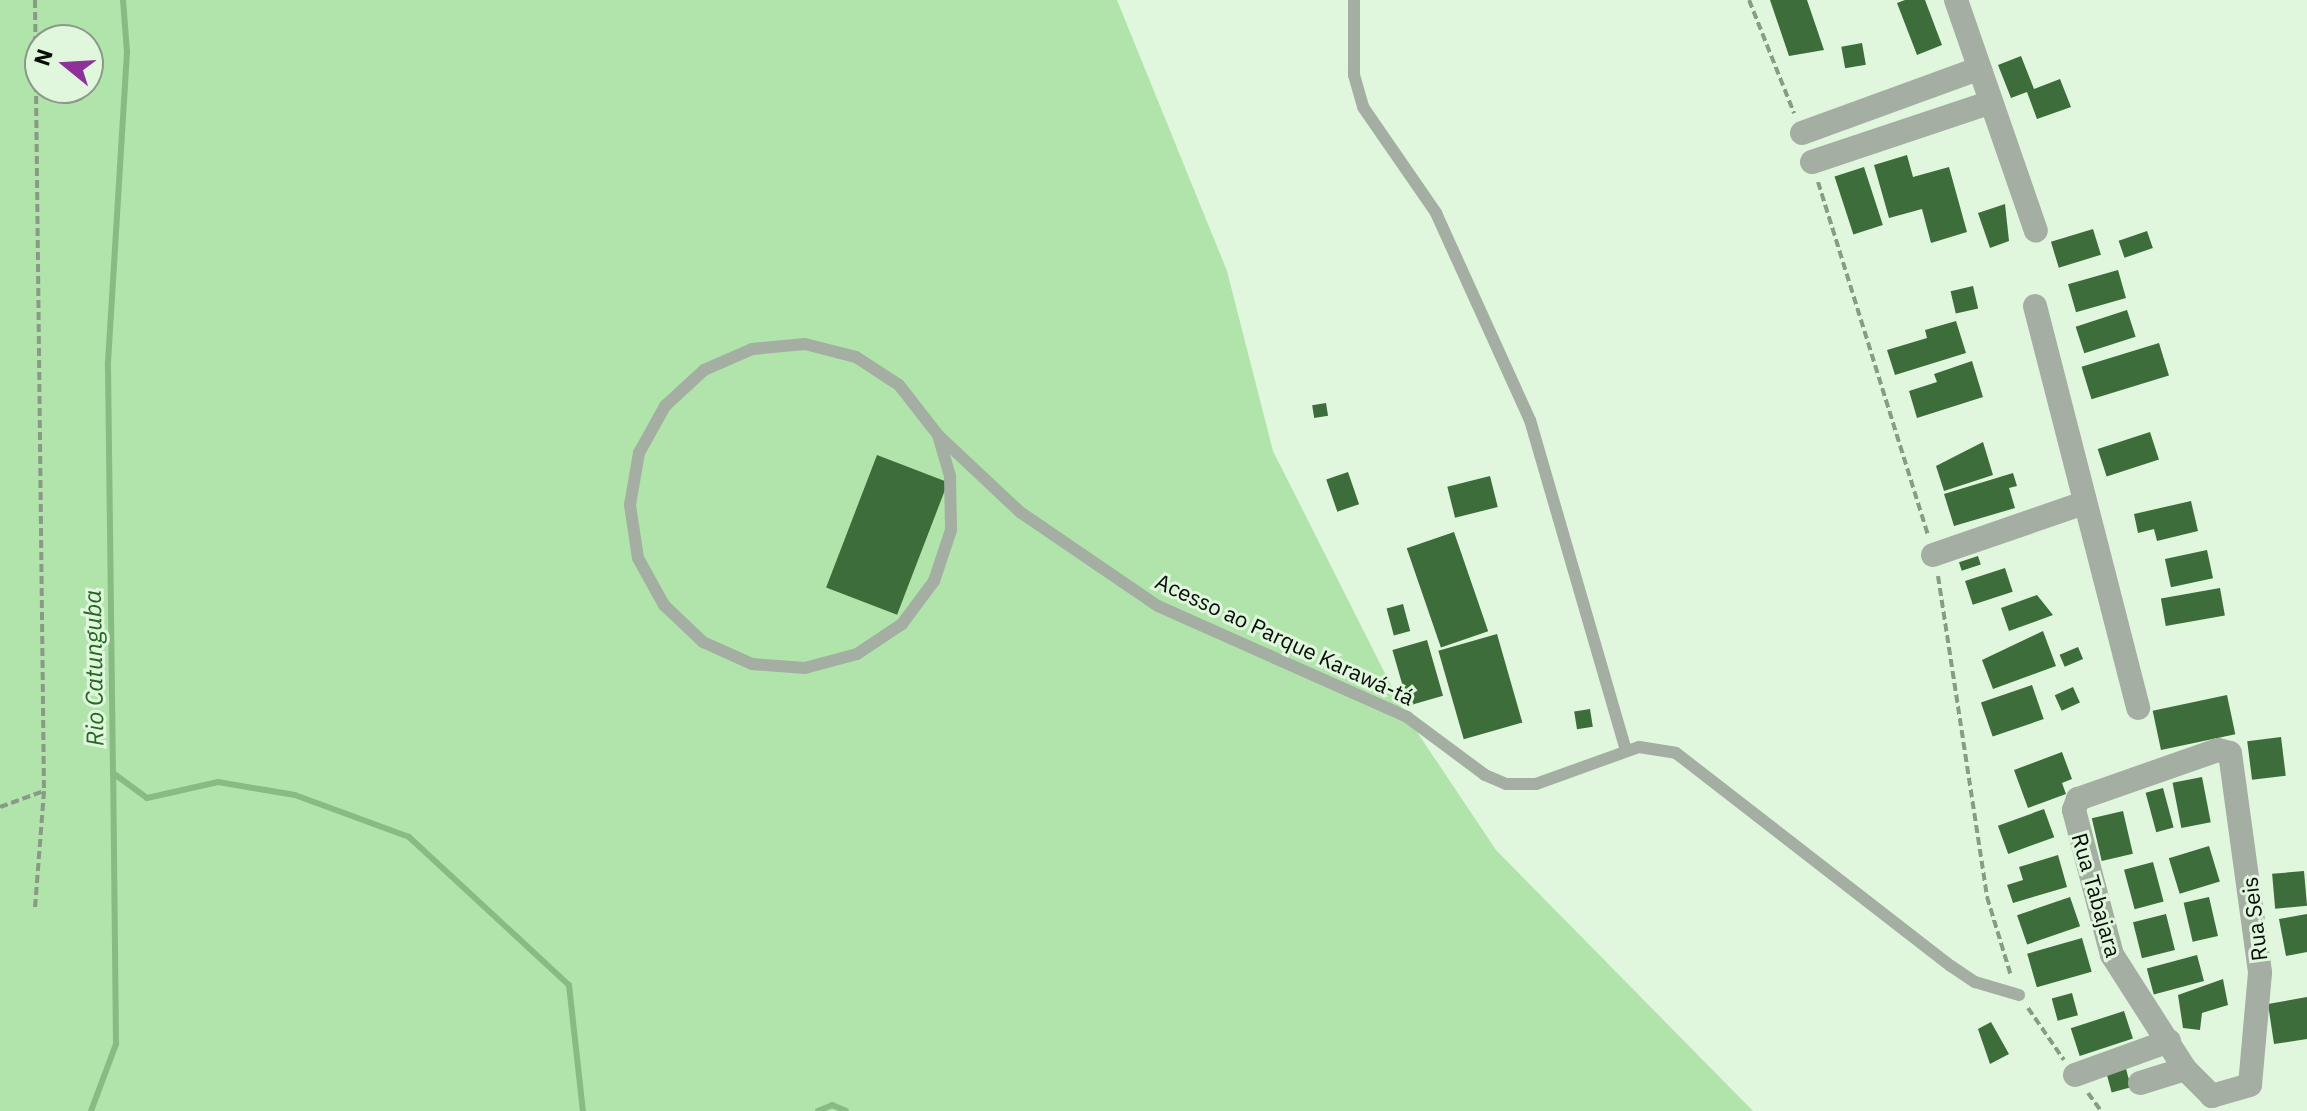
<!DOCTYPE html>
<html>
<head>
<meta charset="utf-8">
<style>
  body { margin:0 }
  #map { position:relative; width:2307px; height:1111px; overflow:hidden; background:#e0f7de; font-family:"IBM Plex Sans",sans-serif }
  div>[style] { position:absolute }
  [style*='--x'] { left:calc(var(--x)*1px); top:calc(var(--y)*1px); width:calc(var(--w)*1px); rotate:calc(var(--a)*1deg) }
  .green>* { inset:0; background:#b0e4ab }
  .stream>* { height:6px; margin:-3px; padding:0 3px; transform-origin:3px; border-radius:3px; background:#88bb83 }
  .building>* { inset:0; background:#3d6d3a; transform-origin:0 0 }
  .path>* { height:4px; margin-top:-2px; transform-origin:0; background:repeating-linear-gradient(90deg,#899a87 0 8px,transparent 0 12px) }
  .lane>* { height:12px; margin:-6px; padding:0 6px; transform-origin:6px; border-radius:6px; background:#a4aea3 }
  .street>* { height:24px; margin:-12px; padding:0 12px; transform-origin:12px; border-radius:12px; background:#a4aea3 }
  span { translate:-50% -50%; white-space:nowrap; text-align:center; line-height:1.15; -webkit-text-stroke:6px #e0f7de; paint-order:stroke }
  .street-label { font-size:22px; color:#070e06 }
  .water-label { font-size:24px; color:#246820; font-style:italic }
  .north { position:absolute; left:24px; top:24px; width:80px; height:80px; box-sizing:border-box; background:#e0f7de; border:2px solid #899a88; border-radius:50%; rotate:288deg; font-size:22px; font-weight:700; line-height:32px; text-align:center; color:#070e06 }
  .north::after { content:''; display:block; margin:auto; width:28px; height:36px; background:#8e319b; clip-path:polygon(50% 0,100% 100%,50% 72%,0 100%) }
</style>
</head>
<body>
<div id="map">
  <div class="green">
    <div style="clip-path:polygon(evenodd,0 0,1117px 0,1227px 271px,1273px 451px,1407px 717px,1496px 850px,1753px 1111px,0 1111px,0 0,40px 40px,88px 40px,88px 88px,40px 88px,40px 40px)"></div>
  </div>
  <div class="stream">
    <div style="--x:123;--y:0;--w:52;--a:85.6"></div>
    <div style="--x:127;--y:52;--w:315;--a:93.5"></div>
    <div style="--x:108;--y:366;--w:407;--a:89.3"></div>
    <div style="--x:113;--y:773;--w:42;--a:36.3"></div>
    <div style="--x:147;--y:798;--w:73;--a:-12.7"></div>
    <div style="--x:218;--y:782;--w:78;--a:9.6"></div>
    <div style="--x:295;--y:795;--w:121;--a:20.2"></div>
    <div style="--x:409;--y:837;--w:218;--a:42.8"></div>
    <div style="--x:569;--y:985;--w:127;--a:83.7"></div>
    <div style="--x:91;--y:1111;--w:72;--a:-69.5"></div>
    <div style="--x:116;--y:1044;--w:271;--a:-90.6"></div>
    <div style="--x:818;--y:1111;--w:15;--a:-23"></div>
    <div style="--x:832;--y:1105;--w:15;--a:23"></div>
  </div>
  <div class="building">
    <div style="clip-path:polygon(1770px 0,1807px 0,1824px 50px,1789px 56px)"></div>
    <div style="clip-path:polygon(1905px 0,1925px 0,1942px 45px,1917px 55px,1897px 3px)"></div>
    <div style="left:1862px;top:43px;width:22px;height:21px;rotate:80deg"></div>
    <div style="clip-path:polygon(2021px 56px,2034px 89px,2060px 79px,2071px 107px,2037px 119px,2027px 92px,2011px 98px,1998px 65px)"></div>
    <div style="clip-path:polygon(1907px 155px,1913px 177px,1949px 167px,1967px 232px,1931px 243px,1922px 209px,1889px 218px,1874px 165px)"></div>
    <div style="left:1864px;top:167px;width:61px;height:31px;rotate:72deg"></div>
    <div style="clip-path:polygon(2005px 204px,2009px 241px,1990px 248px,1978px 213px)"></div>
    <div style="left:2093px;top:229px;width:27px;height:44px;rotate:73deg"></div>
    <div style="left:2147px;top:231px;width:18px;height:30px;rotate:71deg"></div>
    <div style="left:2118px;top:270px;width:29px;height:52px;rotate:74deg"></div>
    <div style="left:1973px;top:286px;width:23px;height:23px;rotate:77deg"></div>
    <div style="left:2127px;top:310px;width:28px;height:54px;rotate:72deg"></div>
    <div style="clip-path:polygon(1956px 321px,1966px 353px,1895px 375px,1887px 350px,1927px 338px,1925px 330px)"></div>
    <div style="left:2159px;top:343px;width:34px;height:81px;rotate:73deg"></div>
    <div style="clip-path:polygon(1972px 361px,1983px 397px,1917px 418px,1909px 391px,1937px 382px,1934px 374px)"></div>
    <div style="left:1326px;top:403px;width:13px;height:14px;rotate:81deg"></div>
    <div style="left:2150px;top:432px;width:29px;height:55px;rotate:72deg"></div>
    <div style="clip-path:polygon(1983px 442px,1993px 475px,1944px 491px,1936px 466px)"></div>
    <div style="left:877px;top:455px;width:76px;height:142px;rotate:21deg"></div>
    <div style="left:1348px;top:472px;width:34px;height:23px;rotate:71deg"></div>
    <div style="clip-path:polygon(2013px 473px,2017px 486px,2009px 488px,2015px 508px,1954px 526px,1944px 494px)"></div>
    <div style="left:1490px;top:476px;width:32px;height:44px;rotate:76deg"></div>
    <div style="clip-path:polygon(2191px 501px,2198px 531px,2157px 541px,2154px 529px,2138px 533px,2134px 514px)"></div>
    <div style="left:1454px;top:532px;width:105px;height:50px;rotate:71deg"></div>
    <div style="left:2207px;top:550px;width:29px;height:43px;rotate:78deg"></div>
    <div style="left:1978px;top:556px;width:9px;height:20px;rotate:72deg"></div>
    <div style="left:2005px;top:568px;width:25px;height:42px;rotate:72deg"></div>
    <div style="left:2220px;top:588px;width:28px;height:60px;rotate:80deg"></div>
    <div style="clip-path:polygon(2037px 595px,2053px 615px,2009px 631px,2001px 608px)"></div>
    <div style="left:1403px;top:604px;width:28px;height:17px;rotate:75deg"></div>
    <div style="clip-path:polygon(2043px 631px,2056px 666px,1993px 689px,1982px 660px)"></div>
    <div style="left:1497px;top:634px;width:92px;height:61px;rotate:74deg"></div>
    <div style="left:1427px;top:640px;width:58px;height:36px;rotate:74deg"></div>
    <div style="left:2078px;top:647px;width:13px;height:20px;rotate:67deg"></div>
    <div style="left:2032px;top:685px;width:36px;height:54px;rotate:71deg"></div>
    <div style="left:2073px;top:687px;width:17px;height:20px;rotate:66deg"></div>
    <div style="left:2227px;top:695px;width:40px;height:76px;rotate:78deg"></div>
    <div style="left:1590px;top:709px;width:18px;height:16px;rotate:81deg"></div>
    <div style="left:2281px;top:737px;width:39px;height:34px;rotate:83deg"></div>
    <div style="clip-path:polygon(2062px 752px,2072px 779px,2062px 783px,2066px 794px,2028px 808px,2014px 770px)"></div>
    <div style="left:2202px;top:777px;width:46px;height:30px;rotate:79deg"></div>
    <div style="left:2163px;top:788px;width:41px;height:18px;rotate:75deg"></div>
    <div style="left:2044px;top:809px;width:30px;height:49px;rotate:70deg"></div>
    <div style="left:2123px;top:811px;width:44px;height:32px;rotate:77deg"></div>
    <div style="left:2209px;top:846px;width:37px;height:42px;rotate:73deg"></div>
    <div style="clip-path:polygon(2058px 855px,2067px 887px,2013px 903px,2007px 885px,2023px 880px,2019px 867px)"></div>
    <div style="left:2153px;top:862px;width:41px;height:30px;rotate:75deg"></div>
    <div style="left:2304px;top:871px;width:35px;height:32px;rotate:85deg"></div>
    <div style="left:2070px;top:897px;width:31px;height:56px;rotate:71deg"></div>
    <div style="left:2209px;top:897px;width:40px;height:26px;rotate:77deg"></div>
    <div style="left:2166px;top:914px;width:37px;height:34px;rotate:76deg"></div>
    <div style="clip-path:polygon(2307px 914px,2307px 952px,2286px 956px,2279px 919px)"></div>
    <div style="left:2082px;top:938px;width:35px;height:57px;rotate:74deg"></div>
    <div style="left:2197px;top:955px;width:27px;height:52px;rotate:75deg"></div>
    <div style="clip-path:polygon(2223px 979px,2228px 1005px,2202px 1013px,2200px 1030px,2183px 1028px,2178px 995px)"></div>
    <div style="left:2072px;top:993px;width:23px;height:21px;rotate:75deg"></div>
    <div style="clip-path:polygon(2307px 997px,2307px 1039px,2274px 1044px,2268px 1004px)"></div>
    <div style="left:2124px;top:1011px;width:29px;height:56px;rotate:72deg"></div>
    <div style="clip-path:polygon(1991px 1022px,2009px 1054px,1990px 1064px,1978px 1029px)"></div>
    <div style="left:2125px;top:1065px;width:23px;height:20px;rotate:75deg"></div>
  </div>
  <div class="path">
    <div style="--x:35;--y:0;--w:791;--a:89.35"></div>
    <div style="--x:1749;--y:0;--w:122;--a:68.3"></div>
    <div style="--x:1818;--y:182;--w:371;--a:72.7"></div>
    <div style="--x:1938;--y:576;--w:325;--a:81.3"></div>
    <div style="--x:1987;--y:897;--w:83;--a:73.1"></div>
    <div style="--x:0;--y:807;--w:47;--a:-20"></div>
    <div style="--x:44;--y:791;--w:117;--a:94.4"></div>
    <div style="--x:2028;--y:1008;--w:63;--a:55.3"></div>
    <div style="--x:2088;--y:1093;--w:22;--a:54"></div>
  </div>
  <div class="lane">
    <div style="--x:1354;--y:0;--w:75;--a:90"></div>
    <div style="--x:1354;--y:75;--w:33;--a:74"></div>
    <div style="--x:1363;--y:107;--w:129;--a:55.4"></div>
    <div style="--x:1436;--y:213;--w:227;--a:65.6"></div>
    <div style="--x:1530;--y:420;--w:344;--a:73.8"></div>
    <div style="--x:938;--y:435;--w:43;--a:73.7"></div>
    <div style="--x:950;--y:476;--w:54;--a:88.9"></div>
    <div style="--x:951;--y:530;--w:54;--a:108.4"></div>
    <div style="--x:934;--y:581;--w:54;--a:126.7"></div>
    <div style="--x:902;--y:624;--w:54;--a:146.3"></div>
    <div style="--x:857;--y:654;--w:54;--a:164.9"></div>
    <div style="--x:805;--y:668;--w:53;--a:-175.7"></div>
    <div style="--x:752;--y:664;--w:54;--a:-155.8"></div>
    <div style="--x:703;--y:642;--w:54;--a:-136.5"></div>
    <div style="--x:664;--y:605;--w:54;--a:-119"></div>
    <div style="--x:638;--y:558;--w:54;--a:-98.6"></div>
    <div style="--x:630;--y:505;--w:53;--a:-80.2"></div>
    <div style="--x:639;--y:453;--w:54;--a:-61"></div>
    <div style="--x:665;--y:406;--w:53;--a:-42.7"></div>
    <div style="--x:704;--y:370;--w:52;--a:-23.6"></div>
    <div style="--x:752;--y:349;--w:53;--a:-5.4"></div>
    <div style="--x:805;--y:344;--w:53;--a:14.3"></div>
    <div style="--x:856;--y:357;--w:51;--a:33.1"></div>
    <div style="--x:899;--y:385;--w:63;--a:52"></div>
    <div style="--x:938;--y:435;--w:112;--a:43.2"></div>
    <div style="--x:1020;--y:512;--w:167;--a:34.3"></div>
    <div style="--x:1158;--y:606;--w:273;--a:24"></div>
    <div style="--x:1407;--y:717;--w:97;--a:36.6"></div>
    <div style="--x:1485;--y:775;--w:23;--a:23"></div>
    <div style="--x:1506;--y:784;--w:30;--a:0"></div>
    <div style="--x:1536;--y:784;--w:109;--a:-19.8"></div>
    <div style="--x:1639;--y:747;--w:37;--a:9"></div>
    <div style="--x:1676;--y:753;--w:348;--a:37.8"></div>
    <div style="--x:1951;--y:966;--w:29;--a:34"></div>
    <div style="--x:1975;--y:982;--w:46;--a:16.5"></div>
  </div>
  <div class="street">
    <div style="--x:1956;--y:0;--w:244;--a:70.9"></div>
    <div style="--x:1802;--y:133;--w:187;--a:-20"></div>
    <div style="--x:1812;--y:162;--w:189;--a:-18.5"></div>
    <div style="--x:2035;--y:306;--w:415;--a:75.6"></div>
    <div style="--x:1933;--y:555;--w:160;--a:-19"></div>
    <div style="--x:2218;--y:750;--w:12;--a:14"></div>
    <div style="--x:2230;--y:753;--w:222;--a:82.2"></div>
    <div style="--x:2260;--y:973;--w:112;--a:95.1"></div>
    <div style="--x:2250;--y:1085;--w:40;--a:164"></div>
    <div style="--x:2212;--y:1096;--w:38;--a:-135"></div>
    <div style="--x:2185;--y:1069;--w:135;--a:-122.6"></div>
    <div style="--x:2112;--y:955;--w:150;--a:-104.7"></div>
    <div style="--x:2074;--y:810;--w:12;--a:-70"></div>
    <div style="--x:2078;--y:799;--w:148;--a:-19.3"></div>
    <div style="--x:2075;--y:1075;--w:100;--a:-19.9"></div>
    <div style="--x:2140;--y:1083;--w:47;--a:-17.3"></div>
  </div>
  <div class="street-label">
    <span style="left:1285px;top:639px;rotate:25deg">Acesso ao Parque Karawá-tá</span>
    <span style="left:2097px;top:895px;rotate:74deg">Rua Tabajara</span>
    <span style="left:2254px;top:919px;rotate:-97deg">Rua Seis</span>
  </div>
  <div class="water-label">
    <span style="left:94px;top:668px;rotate:-91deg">Rio Catunguba</span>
  </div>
  <div class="north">N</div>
</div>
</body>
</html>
